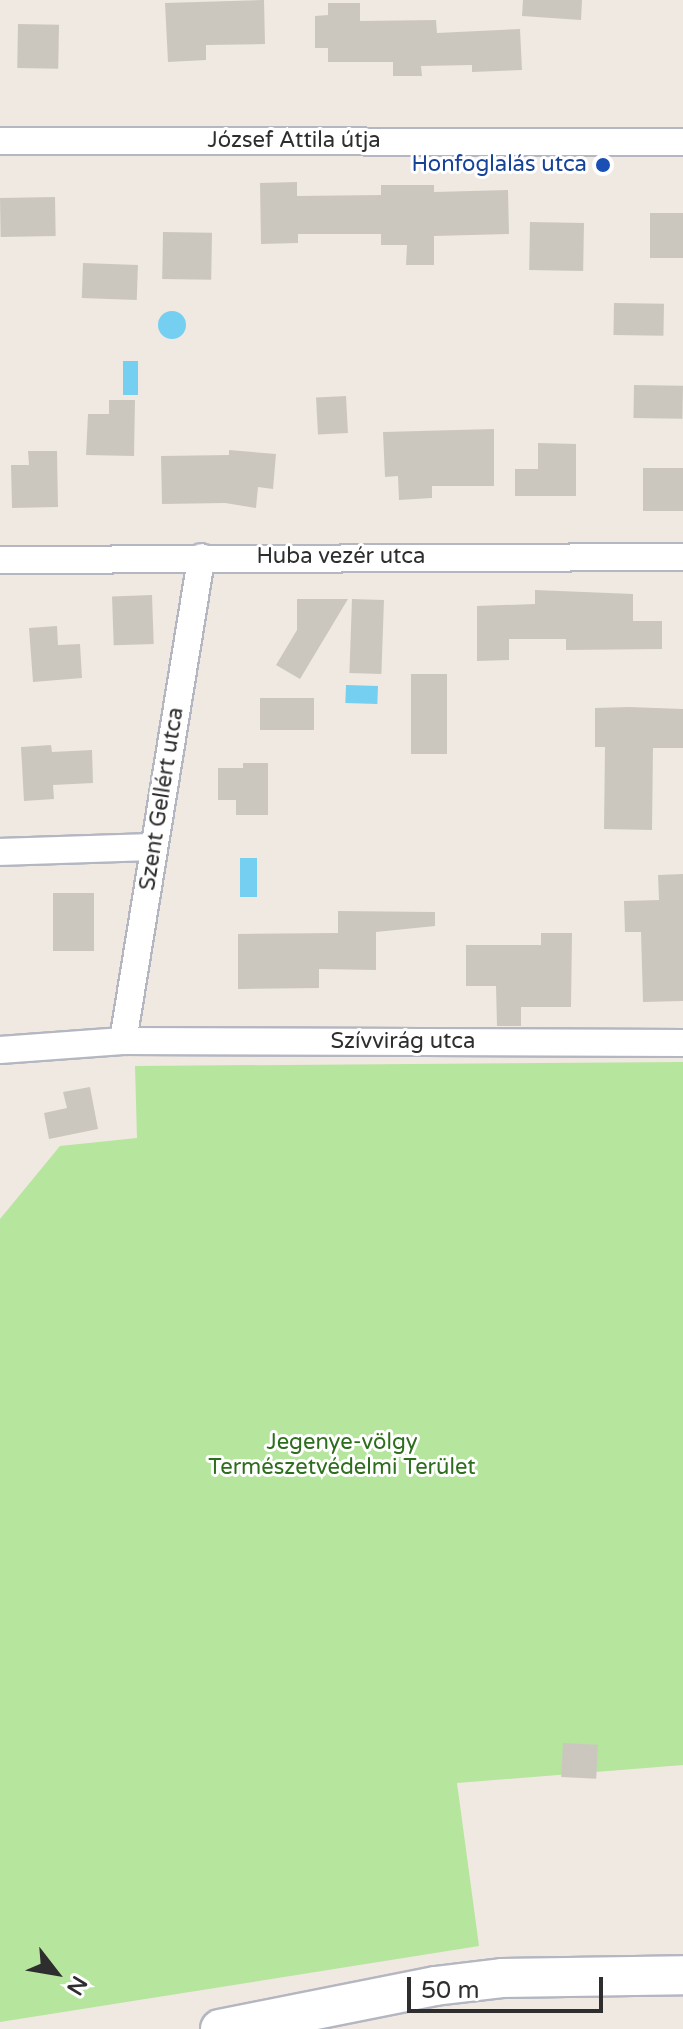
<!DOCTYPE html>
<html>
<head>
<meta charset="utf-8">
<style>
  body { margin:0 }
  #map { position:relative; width:683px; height:2029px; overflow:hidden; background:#efe9e1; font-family:"Varela Round",sans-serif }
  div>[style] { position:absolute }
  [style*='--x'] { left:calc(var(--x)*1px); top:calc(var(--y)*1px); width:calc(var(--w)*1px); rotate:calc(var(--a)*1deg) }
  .green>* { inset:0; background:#b6e59e }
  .water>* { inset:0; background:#75cff0; transform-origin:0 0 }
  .round { border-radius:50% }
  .building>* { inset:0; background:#cbc7bf; transform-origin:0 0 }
  .roads { filter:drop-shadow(2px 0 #b4b7c1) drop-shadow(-2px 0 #b4b7c1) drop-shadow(0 2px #b4b7c1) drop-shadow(0 -2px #b4b7c1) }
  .street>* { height:26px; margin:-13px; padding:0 13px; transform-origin:13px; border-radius:13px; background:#fff }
  .secondary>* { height:38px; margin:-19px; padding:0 19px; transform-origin:19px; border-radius:19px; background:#fff }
  .dots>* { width:22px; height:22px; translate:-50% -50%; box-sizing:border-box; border:4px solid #fff; border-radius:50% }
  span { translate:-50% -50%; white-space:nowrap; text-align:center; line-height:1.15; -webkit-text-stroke:6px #fff; paint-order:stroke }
  .street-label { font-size:22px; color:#2e2e2e }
  .transit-label { font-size:22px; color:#164399 }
  .right { translate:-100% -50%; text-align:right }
  .park-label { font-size:22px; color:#2c6e1b }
  .north { position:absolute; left:16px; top:1933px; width:80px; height:80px; -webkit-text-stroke:6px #fff; paint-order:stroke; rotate:121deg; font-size:22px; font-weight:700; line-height:32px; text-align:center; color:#2e2e2e }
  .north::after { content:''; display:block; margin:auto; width:28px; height:36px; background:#2e2e2e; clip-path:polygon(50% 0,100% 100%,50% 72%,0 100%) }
  .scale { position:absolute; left:407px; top:1977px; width:196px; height:36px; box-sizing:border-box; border:4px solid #2e2e2e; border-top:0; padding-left:10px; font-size:24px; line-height:28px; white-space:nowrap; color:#2e2e2e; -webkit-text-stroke:6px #fff; paint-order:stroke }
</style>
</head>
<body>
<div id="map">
  <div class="green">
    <div style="clip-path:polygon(683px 1062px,683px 1765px,457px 1783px,479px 1946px,0 2022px,0 1219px,60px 1146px,137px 1138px,135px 1066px)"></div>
  </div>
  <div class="water">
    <div class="round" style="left:158px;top:311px;width:28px;height:28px"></div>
    <div style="left:123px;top:361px;width:15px;height:34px"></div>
    <div style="left:346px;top:685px;width:32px;height:18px;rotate:2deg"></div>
    <div style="left:240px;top:858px;width:17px;height:39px"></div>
  </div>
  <div class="building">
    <div style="clip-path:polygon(264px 0,265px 44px,206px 45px,206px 60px,168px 62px,165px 3px)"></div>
    <div style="clip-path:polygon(523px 0,582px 0,581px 20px,522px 16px)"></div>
    <div style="clip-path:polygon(328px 3px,360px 3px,360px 21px,436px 20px,437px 33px,520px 29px,522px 70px,472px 72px,472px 65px,421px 66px,422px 76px,393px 76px,393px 62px,328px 62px,328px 48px,315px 48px,315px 16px,328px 15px)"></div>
    <div style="left:18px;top:24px;width:41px;height:44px;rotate:1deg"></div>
    <div style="clip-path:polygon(297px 182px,297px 196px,381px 195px,381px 185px,434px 185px,434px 192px,508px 190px,509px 234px,434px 236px,434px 265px,406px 265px,407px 245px,381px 245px,381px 234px,298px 234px,298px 243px,261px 244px,260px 183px)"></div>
    <div style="left:55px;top:197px;width:39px;height:55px;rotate:89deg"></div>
    <div style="left:683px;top:213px;width:45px;height:33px;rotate:90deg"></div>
    <div style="left:530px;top:222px;width:54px;height:48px;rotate:1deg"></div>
    <div style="left:163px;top:232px;width:49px;height:47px;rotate:1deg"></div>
    <div style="left:83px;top:263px;width:55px;height:35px;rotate:2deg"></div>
    <div style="left:614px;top:303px;width:50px;height:32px;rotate:1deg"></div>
    <div style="left:634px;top:385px;width:49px;height:33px;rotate:1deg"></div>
    <div style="left:346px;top:396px;width:37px;height:30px;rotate:87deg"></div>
    <div style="clip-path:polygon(109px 400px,135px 400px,134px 456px,86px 455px,88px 414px,109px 414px)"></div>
    <div style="clip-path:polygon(494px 429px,494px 486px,432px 486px,432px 498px,399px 500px,398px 476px,385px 477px,383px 432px)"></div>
    <div style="clip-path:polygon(538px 443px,576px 444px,576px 496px,515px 496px,515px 469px,538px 469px)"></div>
    <div style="clip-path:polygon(229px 450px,276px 454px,273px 489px,258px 487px,256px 508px,225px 503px,162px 504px,161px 456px,229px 455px)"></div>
    <div style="clip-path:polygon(28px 451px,57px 451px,58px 507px,12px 508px,11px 465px,29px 465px)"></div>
    <div style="left:643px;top:468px;width:40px;height:43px"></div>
    <div style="clip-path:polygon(535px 590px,633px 594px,633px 621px,662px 621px,662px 649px,566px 650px,566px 639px,509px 639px,509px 660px,477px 661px,477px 606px,535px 604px)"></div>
    <div style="left:152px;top:595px;width:49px;height:40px;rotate:88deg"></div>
    <div style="clip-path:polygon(297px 599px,348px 599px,300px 679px,276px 665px,297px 630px)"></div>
    <div style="left:352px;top:599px;width:32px;height:74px;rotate:2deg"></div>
    <div style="clip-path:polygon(57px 626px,58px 645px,80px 644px,82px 678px,33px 682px,29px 628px)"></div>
    <div style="left:411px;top:674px;width:36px;height:80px"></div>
    <div style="left:260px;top:698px;width:54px;height:32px"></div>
    <div style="clip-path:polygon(629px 707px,683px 709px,683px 748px,653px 748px,652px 830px,604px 829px,605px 747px,595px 747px,595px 708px)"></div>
    <div style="clip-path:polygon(51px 745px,52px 752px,92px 750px,93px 783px,53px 785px,54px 799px,24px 801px,21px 747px)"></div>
    <div style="clip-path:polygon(243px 763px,268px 763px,268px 815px,236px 815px,236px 800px,218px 800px,218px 768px,243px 768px)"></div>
    <div style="clip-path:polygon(683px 874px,683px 1001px,643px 1002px,641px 932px,625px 932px,624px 901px,659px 900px,658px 875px)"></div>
    <div style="left:53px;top:893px;width:41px;height:58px"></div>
    <div style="clip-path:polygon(338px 911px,435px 912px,435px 926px,376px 932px,376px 970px,319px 969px,319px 988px,238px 989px,238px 934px,338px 933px)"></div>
    <div style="clip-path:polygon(541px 933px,572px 933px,571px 1007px,521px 1007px,521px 1026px,497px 1026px,496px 986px,466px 986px,466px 945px,541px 945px)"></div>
    <div style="clip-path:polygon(90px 1087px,98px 1129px,49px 1139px,44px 1113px,67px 1108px,63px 1092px)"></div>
    <div style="left:563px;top:1743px;width:35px;height:34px;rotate:3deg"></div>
  </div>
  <div class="roads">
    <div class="street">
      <div style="--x:0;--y:141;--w:683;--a:0.08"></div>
      <div style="--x:0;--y:560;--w:683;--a:-0.25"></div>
      <div style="--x:0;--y:852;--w:154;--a:-1.9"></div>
      <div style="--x:123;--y:1041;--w:490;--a:-80.8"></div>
      <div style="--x:0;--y:1050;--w:123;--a:-4.2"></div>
      <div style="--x:123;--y:1041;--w:560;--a:0.2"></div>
    </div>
    <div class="secondary">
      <div style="--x:220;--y:2029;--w:219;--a:-11.3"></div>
      <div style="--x:435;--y:1986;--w:67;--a:-6.8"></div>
      <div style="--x:502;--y:1978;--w:181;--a:-0.9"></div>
    </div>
  </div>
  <div class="dots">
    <div style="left:603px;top:165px;background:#1a4fb4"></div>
  </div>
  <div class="street-label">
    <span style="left:294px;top:141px">József Attila útja</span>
    <span style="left:341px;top:557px">Huba vezér utca</span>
    <span style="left:162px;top:799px;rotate:-81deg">Szent Gellért utca</span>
    <span style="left:403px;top:1042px">Szívvirág utca</span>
  </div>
  <div class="transit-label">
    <span class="right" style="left:587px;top:165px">Honfoglalás utca</span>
  </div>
  <div class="park-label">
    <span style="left:342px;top:1455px">Jegenye-völgy<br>Természetvédelmi Terület</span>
  </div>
  <div class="north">N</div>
  <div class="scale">50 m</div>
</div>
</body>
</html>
